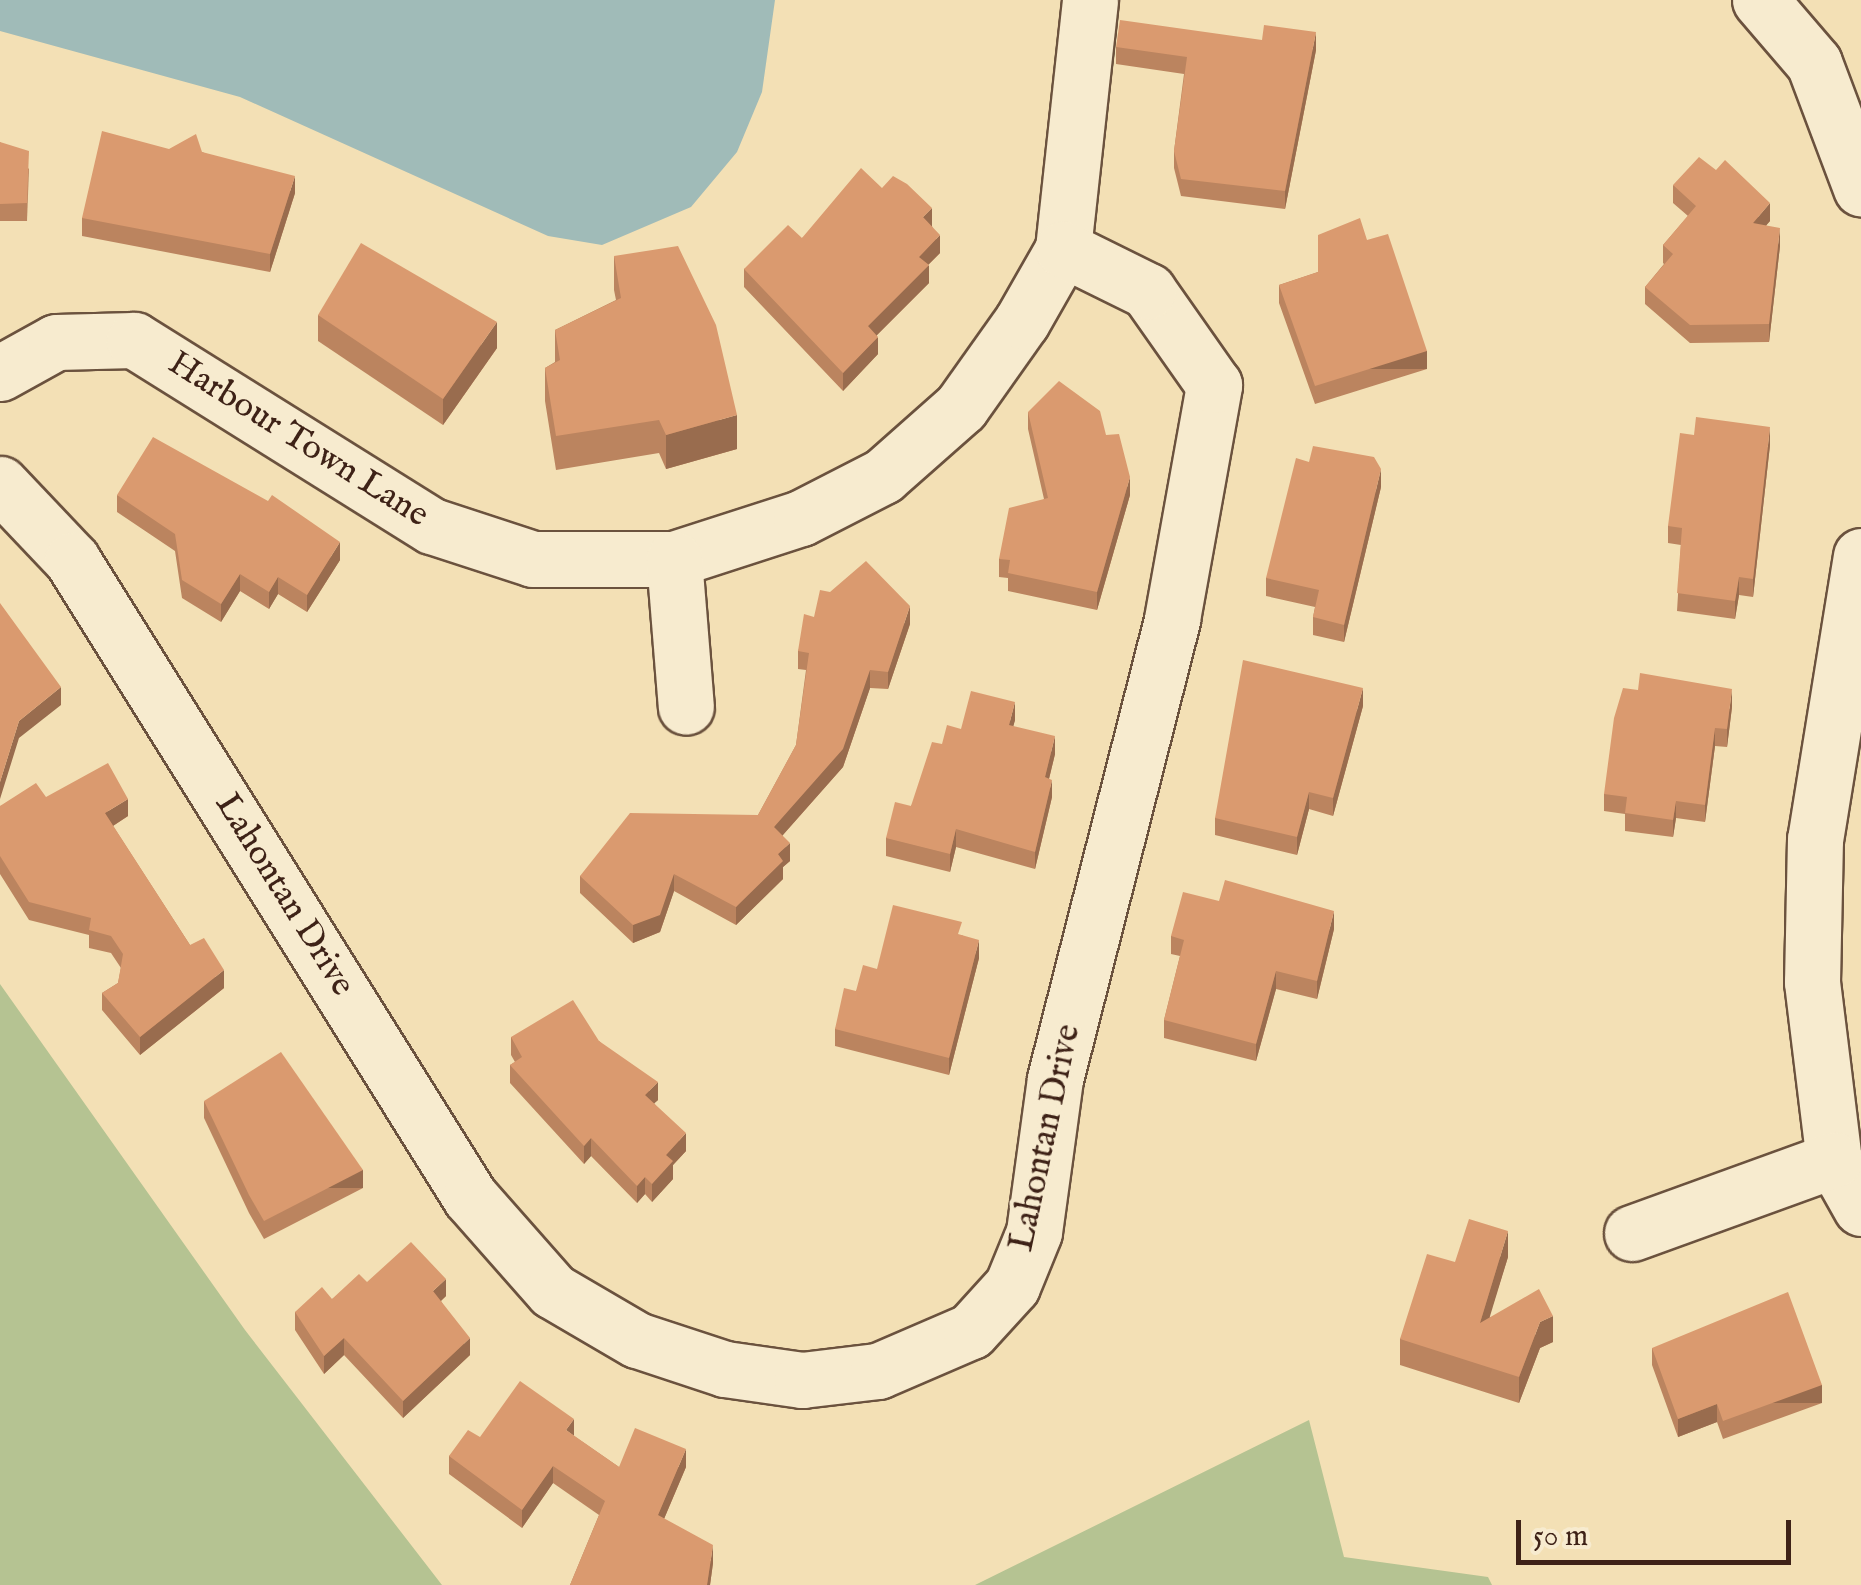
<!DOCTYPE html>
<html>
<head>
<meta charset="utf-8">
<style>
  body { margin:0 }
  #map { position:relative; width:1861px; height:1585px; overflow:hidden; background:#f3e0b5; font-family:"IM FELL English",serif }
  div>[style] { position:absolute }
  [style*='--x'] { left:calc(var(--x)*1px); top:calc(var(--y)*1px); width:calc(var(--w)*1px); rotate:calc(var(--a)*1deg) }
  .green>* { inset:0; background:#b5c392 }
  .water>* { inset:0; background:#a0bbb8 }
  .roads { filter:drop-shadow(2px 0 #6b523e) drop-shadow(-2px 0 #6b523e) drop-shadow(0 2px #6b523e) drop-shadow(0 -2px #6b523e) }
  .minor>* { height:55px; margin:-27.5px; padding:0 27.5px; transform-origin:27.5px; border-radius:27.5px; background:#f7ebcf }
  .wall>* { inset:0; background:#bb845f }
  .shaded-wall>* { inset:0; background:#996c4e; transform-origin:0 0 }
  .building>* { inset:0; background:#da9a6f }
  span { translate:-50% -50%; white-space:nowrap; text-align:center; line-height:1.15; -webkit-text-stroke:8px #f7ebcf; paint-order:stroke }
  .street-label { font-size:35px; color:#3e2217 }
  .scale { position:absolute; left:1516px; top:1520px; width:275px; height:45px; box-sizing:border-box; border:5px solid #3e2217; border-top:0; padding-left:12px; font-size:30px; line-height:35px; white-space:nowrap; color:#3e2217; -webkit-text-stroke:8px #f7ebcf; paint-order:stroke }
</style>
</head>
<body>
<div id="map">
  <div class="green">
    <div style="clip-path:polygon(0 984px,245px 1330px,442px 1585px,0 1585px)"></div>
    <div style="clip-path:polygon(1309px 1420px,1344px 1557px,1488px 1577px,1492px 1585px,975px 1585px)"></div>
  </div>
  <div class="water">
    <div style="clip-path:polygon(0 0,775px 0,762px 92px,737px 152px,691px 207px,602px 245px,548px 236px,240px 97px,0 31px)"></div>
  </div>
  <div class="roads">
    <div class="minor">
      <div style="--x:1760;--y:0;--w:83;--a:49.4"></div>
      <div style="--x:1814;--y:63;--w:134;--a:69.4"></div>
      <div style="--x:0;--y:373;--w:64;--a:-29"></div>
      <div style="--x:56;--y:342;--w:78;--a:-1.5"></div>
      <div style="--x:134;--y:340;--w:351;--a:32"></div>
      <div style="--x:432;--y:526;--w:106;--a:18.1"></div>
      <div style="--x:533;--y:559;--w:141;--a:0"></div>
      <div style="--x:674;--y:559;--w:133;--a:-17.9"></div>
      <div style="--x:801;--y:518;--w:92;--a:-27.1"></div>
      <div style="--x:883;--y:476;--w:104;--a:-41.5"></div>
      <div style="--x:961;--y:407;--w:105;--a:-54.7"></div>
      <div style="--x:1022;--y:321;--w:83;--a:-60.3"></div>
      <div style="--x:1063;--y:249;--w:250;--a:-83.8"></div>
      <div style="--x:0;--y:484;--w:105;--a:46.5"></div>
      <div style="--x:72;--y:560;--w:751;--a:58"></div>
      <div style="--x:470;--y:1197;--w:125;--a:48.6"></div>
      <div style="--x:553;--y:1291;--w:97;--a:30.3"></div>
      <div style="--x:637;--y:1340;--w:93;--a:18.2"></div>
      <div style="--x:725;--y:1369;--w:78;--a:8.1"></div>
      <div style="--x:802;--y:1380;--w:77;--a:-6.8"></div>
      <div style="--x:878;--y:1371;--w:101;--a:-23.3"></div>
      <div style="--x:971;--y:1331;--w:61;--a:-47.7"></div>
      <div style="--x:1012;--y:1286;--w:58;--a:-67.8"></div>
      <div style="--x:1034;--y:1232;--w:154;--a:-82.2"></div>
      <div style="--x:1055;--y:1079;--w:475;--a:-75.7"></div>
      <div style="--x:1172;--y:619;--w:238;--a:-79.8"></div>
      <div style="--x:1214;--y:385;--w:115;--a:-125.1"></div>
      <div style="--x:1148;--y:291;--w:95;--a:-153.7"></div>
      <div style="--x:1861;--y:556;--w:287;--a:99.2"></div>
      <div style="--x:1815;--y:839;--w:143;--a:91.2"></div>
      <div style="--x:1812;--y:982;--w:179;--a:83"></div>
      <div style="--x:1834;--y:1160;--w:55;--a:60.6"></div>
      <div style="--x:674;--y:559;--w:148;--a:85.4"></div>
      <div style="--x:1632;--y:1233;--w:215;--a:-19.9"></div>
    </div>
  </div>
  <div class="wall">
    <div style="clip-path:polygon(1262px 40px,1316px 50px,1285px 209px,1181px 196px,1174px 168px,1174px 151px,1184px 74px,1116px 64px,1116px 47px)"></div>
    <div style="clip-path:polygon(0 142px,29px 169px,27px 221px,0 221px)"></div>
    <div style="clip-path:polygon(169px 149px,202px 152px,295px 193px,270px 272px,82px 236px,82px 218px)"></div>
    <div style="clip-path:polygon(1673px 185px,1770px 221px,1766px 225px,1780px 246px,1769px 342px,1690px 343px,1645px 304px,1645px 287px,1664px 264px,1663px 263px,1663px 245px,1688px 216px,1673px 203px)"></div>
    <div style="clip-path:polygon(882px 188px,932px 226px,940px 253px,928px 265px,929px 283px,877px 335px,878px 354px,843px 391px,744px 287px,744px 269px,802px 238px)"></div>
    <div style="clip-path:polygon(1367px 240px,1427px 369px,1315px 404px,1279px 303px,1279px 285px,1318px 272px)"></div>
    <div style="clip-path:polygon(614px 256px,737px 449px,666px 469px,659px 453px,556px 470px,545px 401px,545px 368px,555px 362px,555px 330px,616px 300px,614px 290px)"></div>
    <div style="clip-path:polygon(318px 315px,497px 348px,443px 425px,318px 341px)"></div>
    <div style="clip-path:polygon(1028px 412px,1106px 435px,1130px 495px,1097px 610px,1008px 591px,1008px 578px,999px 577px,999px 559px,1044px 499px,1028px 429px)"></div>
    <div style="clip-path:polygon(1770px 445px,1753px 597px,1739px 595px,1735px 619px,1677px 611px,1681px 545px,1668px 543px,1668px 526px)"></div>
    <div style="clip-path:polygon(1381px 487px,1344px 642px,1313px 635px,1313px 617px,1315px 607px,1266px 596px,1266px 578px)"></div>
    <div style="clip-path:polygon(117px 495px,340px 560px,307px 612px,278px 594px,269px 609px,240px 591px,221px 622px,182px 598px,175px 551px,117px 512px)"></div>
    <div style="clip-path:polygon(814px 617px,910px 624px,888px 689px,870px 688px,843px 767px,782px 836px,790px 861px,783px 867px,783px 879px,736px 925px,674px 891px,660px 932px,633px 943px,580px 893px,580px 876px,758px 815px,796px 745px,806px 670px,798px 669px,798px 651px)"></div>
    <div style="clip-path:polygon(1363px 706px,1333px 816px,1309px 809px,1297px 855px,1215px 835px,1215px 818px)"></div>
    <div style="clip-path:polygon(1732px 707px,1727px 747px,1715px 746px,1705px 822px,1676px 818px,1673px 837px,1625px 831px,1625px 814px,1604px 811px,1604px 794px)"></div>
    <div style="clip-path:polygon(1015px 720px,1013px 726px,1055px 754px,1049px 779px,1052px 797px,1035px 869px,956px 847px,950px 872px,886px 856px,886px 838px,911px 806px,961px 729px)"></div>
    <div style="clip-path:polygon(46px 797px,128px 816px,113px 826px,190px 945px,224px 988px,140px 1055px,102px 1010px,102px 993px,118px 983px,121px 968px,111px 953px,89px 948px,89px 935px,29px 920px,0 874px,0 806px)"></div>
    <div style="clip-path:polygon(1334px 929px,1317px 999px,1276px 989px,1256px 1061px,1164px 1038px,1164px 1020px,1180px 956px,1171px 954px,1171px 936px)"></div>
    <div style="clip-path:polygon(962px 935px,979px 958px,949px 1075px,835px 1046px,835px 1029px,856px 991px,877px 969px)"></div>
    <div style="clip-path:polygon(511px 1037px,599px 1041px,658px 1100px,654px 1103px,686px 1151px,673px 1165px,673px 1179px,652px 1202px,645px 1194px,637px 1203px,591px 1156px,584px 1164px,510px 1083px,510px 1065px,515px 1062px,511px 1055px)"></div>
    <div style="clip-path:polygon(204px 1101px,363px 1188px,264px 1239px,249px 1213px,204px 1118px)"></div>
    <div style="clip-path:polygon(1508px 1257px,1489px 1317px,1553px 1342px,1540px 1348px,1519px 1403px,1400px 1365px,1400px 1339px,1455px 1262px)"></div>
    <div style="clip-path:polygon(367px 1282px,446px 1296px,441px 1301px,470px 1355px,403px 1418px,344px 1355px,324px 1374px,295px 1330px,295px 1312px,332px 1299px)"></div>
    <div style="clip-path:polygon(1652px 1348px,1822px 1403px,1723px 1439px,1717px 1422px,1678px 1437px,1652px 1365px)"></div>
    <div style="clip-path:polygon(574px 1436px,619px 1467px,686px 1467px,664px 1519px,713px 1563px,710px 1585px,570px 1585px,599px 1515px,553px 1483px,522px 1528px,449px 1474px,449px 1456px,480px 1437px)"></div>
  </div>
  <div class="shaded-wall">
    <div style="clip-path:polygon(1316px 32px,1316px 50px,1285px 209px,1285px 191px)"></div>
    <div style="clip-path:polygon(295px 176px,295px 193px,270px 272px,270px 254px)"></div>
    <div style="clip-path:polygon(1770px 203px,1770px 221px,1753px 241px,1753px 223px)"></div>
    <div style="clip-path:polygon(932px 208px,932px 226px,923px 235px,923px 217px)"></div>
    <div style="clip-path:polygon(1780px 228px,1780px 246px,1769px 342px,1769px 324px)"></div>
    <div style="clip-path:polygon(940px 235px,940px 253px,919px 274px,919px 257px)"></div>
    <div style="clip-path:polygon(929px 265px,929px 283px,868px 344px,868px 326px)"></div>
    <div style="clip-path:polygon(497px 322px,497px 348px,443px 425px,443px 399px)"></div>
    <div style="clip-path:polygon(878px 337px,878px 354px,843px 391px,843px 373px)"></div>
    <div style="left:1427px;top:351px;width:18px;height:117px;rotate:90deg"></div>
    <div style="clip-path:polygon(737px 415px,737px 449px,666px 469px,666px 435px)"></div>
    <div style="clip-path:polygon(1770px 427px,1770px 445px,1753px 597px,1753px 579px)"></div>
    <div style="clip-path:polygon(1381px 469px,1381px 487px,1344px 642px,1344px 625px)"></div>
    <div style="clip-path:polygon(1130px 477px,1130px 495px,1097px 610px,1097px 592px)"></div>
    <div style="clip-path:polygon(340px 542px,340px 560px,307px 612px,307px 595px)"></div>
    <div style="clip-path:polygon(240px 574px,240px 591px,221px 622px,221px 604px)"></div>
    <div style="clip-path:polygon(278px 577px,278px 594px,269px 609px,269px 592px)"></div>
    <div style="clip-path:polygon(1739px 577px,1739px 595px,1735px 619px,1735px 601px)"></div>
    <div style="clip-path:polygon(910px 606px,910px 624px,888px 689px,888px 672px)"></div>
    <div style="clip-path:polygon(870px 670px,870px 688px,843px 767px,774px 845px,774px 827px)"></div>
    <div style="clip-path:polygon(61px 687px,61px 705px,19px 738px,0 799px,0 782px,19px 721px)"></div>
    <div style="clip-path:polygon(1363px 688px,1363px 706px,1333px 816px,1333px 798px)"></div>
    <div style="clip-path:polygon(1732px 689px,1732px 707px,1727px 747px,1727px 729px)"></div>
    <div style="clip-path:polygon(1015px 702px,1015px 720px,1009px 743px,1009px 725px)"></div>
    <div style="clip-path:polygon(1715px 728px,1715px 746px,1705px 822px,1705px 805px)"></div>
    <div style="clip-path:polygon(1055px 736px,1055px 754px,1045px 795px,1045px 777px)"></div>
    <div style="clip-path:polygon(1052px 780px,1052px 797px,1035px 869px,1035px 852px)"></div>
    <div style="clip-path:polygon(1309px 792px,1309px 809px,1297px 855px,1297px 837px)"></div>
    <div style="clip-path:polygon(128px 799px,128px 816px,105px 831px,105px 813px)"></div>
    <div style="clip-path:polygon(1676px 801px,1676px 818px,1673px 837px,1673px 820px)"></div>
    <div style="clip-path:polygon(956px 829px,956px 847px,950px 872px,950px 854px)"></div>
    <div style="clip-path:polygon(790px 843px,790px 861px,783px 867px,783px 879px,736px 925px,736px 907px,778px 854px)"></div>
    <div style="clip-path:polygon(674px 874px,674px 891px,660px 932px,633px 943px,633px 925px)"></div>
    <div style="clip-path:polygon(1334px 911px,1334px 929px,1317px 999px,1317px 981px)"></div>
    <div style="clip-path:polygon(979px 940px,979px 958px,949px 1075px,949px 1058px)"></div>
    <div style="clip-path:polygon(224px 970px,224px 988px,140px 1055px,140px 1037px)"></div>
    <div style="clip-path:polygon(1276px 971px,1276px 989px,1256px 1061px,1256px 1044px)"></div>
    <div style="clip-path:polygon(658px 1082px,658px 1100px,645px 1112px,645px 1095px)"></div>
    <div style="clip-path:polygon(686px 1133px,686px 1151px,673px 1165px,673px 1179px,652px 1202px,652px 1184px,666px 1155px)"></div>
    <div style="clip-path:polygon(591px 1138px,591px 1156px,584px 1164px,584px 1146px)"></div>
    <div style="left:363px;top:1170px;width:18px;height:111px;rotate:90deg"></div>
    <div style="clip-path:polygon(645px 1177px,645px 1194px,637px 1203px,637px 1186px)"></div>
    <div style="clip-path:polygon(1508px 1231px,1508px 1257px,1480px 1349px,1480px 1323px)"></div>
    <div style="clip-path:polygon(446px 1279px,446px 1296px,433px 1308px,433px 1291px)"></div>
    <div style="clip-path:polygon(1553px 1316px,1553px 1342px,1540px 1348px,1519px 1403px,1519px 1377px,1540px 1322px)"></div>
    <div style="clip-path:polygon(344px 1338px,344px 1355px,324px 1374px,324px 1356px)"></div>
    <div style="clip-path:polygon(470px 1338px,470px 1355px,403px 1418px,403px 1401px)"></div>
    <div style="left:1822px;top:1385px;width:18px;height:105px;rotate:90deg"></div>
    <div style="clip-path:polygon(1717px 1404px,1717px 1422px,1678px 1437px,1678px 1419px)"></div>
    <div style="clip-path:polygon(574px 1419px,574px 1436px,566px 1430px)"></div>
    <div style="clip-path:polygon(686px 1449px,686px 1467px,658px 1533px,658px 1515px)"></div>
    <div style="clip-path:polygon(553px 1466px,553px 1483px,522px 1528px,522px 1510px)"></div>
    <div style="clip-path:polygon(713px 1545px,713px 1563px,710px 1585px,707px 1585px)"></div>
  </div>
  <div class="building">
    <div style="clip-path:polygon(1120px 20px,1262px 40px,1264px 25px,1316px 32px,1285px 191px,1181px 179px,1174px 151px,1187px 57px,1116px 47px)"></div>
    <div style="clip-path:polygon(102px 131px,169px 149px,196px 134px,202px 152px,295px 176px,270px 254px,82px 218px)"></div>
    <div style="clip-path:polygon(0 142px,29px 151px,27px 203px,0 204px)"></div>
    <div style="clip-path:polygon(1699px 157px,1716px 170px,1725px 160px,1770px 203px,1753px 223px,1780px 228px,1769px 324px,1690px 325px,1645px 287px,1673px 254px,1663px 245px,1696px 206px,1673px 185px)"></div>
    <div style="clip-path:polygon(861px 168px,882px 188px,893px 176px,907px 184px,932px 208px,923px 217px,940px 235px,919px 257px,929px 265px,868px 326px,878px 337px,843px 373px,744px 269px,788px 225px,802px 238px)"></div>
    <div style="clip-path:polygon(1360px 218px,1367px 240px,1388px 234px,1427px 351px,1315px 386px,1279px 285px,1318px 272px,1318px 235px)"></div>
    <div style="clip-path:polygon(361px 243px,497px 322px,443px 399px,318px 315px)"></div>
    <div style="clip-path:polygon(678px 246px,716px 325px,737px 415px,666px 435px,659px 420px,556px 436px,545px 368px,560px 360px,555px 330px,621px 298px,614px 256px)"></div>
    <div style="clip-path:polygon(1059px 381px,1100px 411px,1106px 435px,1119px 434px,1130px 477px,1097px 592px,1008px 573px,1010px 560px,999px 559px,1009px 508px,1048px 498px,1028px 412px)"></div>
    <div style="clip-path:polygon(1696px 417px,1770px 427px,1753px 579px,1739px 577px,1735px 601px,1677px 593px,1682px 528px,1668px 526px,1680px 433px,1694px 435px)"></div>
    <div style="clip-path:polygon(153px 437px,268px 501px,272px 495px,340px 542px,307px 595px,278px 577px,269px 592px,240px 574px,221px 604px,182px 580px,175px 534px,117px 495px)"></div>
    <div style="clip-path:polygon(1313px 446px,1374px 457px,1381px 469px,1344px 625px,1313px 617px,1319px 590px,1266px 578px,1296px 458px,1309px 462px)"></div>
    <div style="clip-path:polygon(866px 561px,910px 606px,888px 672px,870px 670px,843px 749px,774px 827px,790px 843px,778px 854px,783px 861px,736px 907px,674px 874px,660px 915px,633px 925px,580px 876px,630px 813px,758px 815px,796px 745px,809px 653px,798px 651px,804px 614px,814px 617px,820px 590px,830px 592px)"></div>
    <div style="clip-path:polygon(0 603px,61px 687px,19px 721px,0 782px)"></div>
    <div style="clip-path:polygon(1243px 660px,1363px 688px,1333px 798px,1309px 792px,1297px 837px,1215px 818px)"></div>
    <div style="clip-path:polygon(1640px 673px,1732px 689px,1727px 729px,1715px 728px,1705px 805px,1676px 801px,1673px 820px,1625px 813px,1627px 797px,1604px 794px,1614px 718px,1623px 688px,1638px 690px)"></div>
    <div style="clip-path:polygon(971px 691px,1015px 702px,1009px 725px,1055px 736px,1045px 777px,1052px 780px,1035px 852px,956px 829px,950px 854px,886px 838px,895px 802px,911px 806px,932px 742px,942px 744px,947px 725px,961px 729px)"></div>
    <div style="clip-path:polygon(108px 763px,128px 799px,105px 813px,190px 945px,204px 938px,224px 970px,140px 1037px,102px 993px,118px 983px,123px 954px,111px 936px,89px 930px,91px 918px,29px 902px,0 856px,0 806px,36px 783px,46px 797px)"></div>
    <div style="clip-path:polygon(1225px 880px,1334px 911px,1317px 981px,1276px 971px,1256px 1044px,1164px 1020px,1184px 940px,1171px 936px,1183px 892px,1219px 901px)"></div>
    <div style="clip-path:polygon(893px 905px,962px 922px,958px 934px,979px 940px,949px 1058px,835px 1029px,844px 988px,856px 991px,863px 965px,877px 969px)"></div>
    <div style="clip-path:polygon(573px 1000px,599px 1041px,658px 1082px,645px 1095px,686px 1133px,666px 1155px,673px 1161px,652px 1184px,645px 1177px,637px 1186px,591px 1138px,584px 1146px,510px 1065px,522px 1057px,511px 1037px)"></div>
    <div style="clip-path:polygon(281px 1052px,363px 1170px,264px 1221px,249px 1195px,204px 1101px)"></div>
    <div style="clip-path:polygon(1469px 1219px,1508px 1231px,1480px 1323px,1539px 1289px,1553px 1316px,1540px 1322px,1519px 1377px,1400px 1339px,1427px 1254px,1455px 1262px)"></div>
    <div style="clip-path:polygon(411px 1242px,446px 1279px,433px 1291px,470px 1338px,403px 1401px,344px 1338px,324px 1356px,295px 1312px,322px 1287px,332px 1299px,359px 1274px,367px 1282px)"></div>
    <div style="clip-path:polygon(1788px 1292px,1822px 1385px,1723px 1421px,1717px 1404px,1678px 1419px,1652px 1348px)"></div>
    <div style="clip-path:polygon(520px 1381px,574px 1419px,566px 1430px,619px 1467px,635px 1428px,686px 1449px,658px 1515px,713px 1545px,707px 1585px,570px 1585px,605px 1501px,553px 1466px,522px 1510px,449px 1456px,468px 1430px,480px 1437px)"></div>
  </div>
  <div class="street-label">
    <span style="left:298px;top:440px;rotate:32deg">Harbour Town Lane</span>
    <span style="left:284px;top:895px;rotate:58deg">Lahontan Drive</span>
    <span style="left:1046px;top:1138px;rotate:-78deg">Lahontan Drive</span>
  </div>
  <div class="scale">50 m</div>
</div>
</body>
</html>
